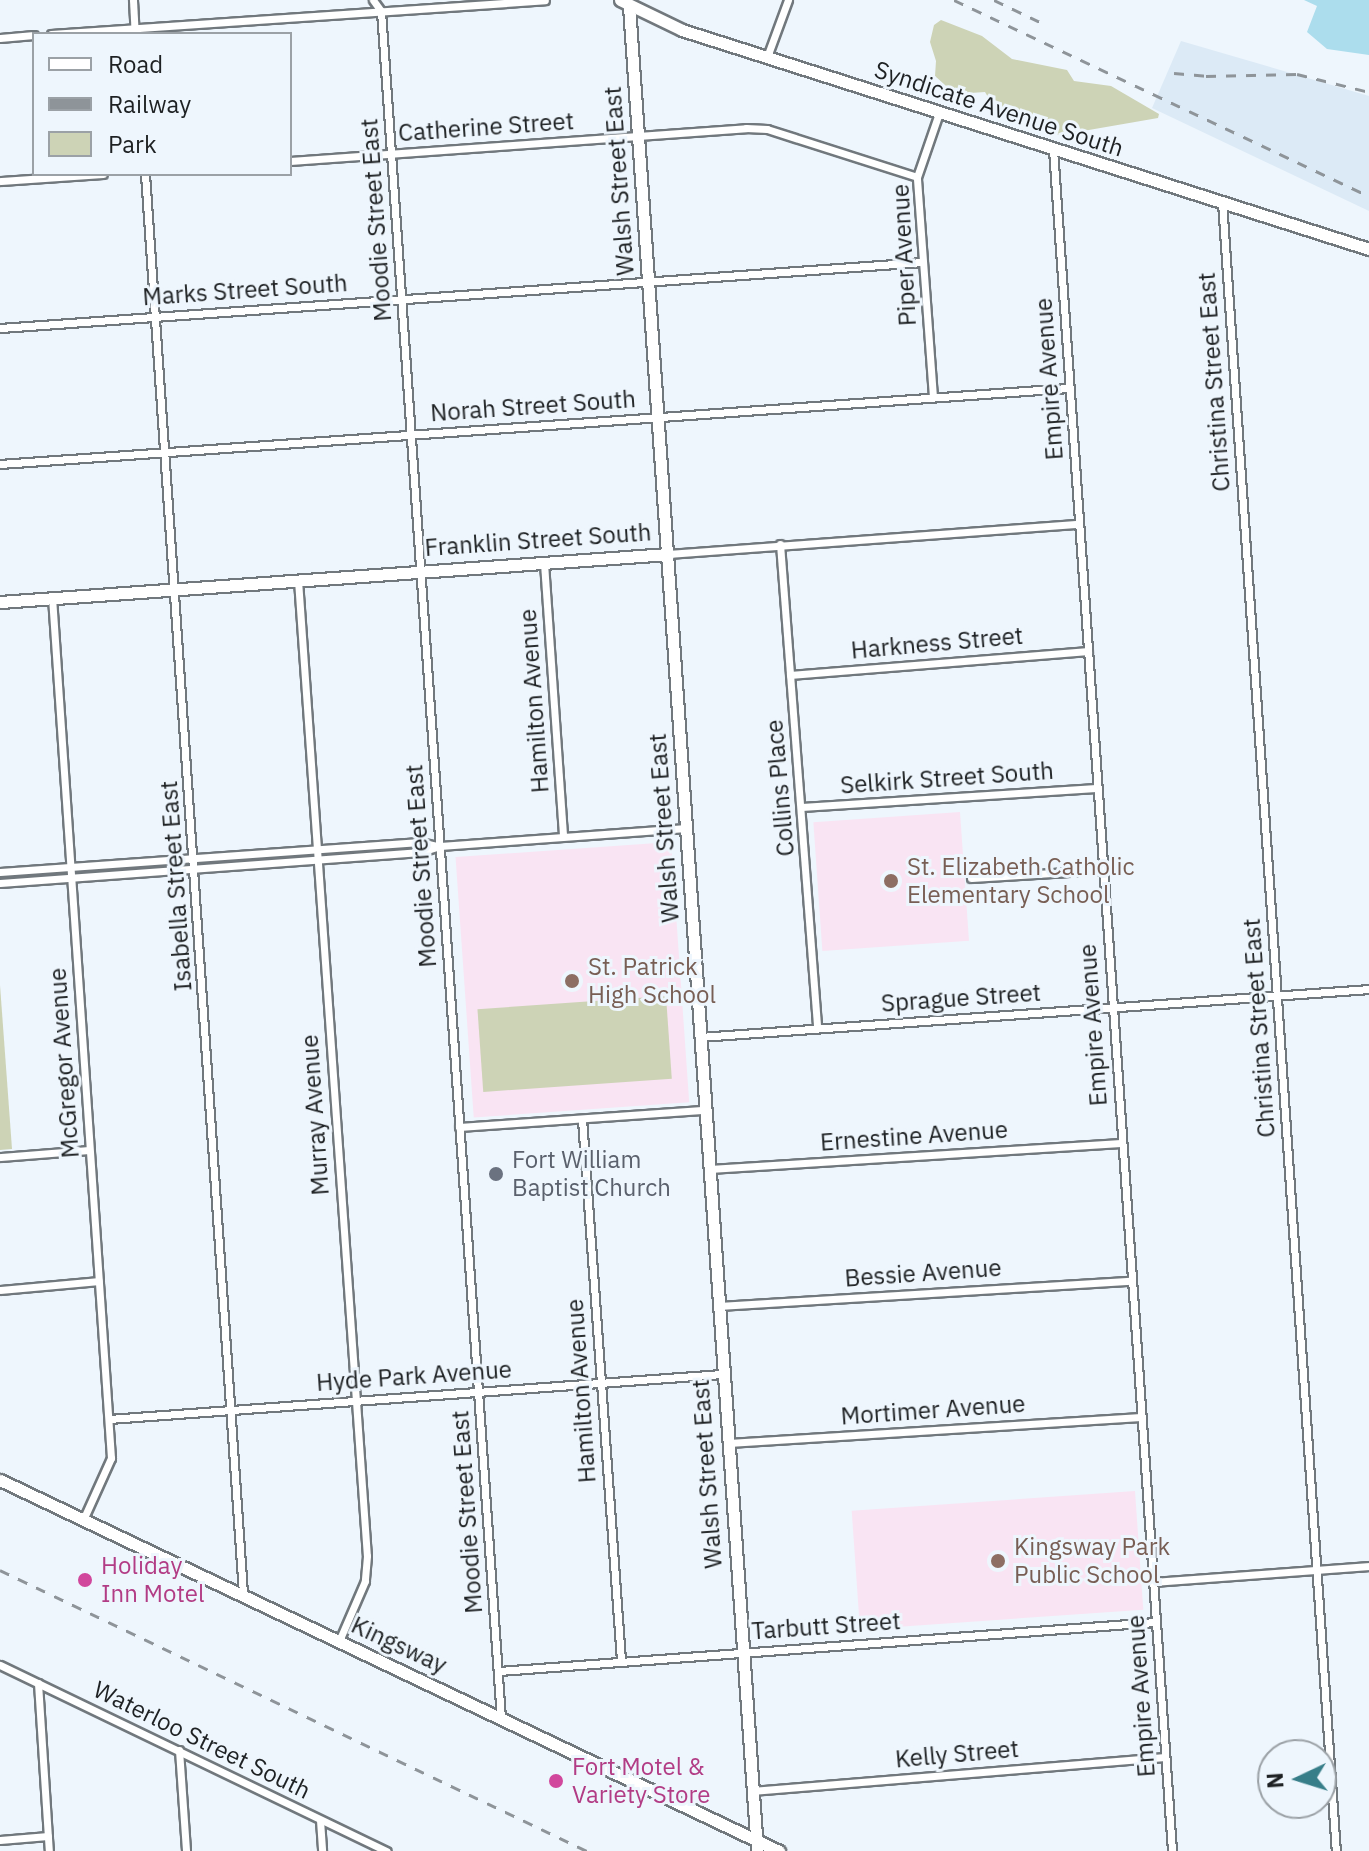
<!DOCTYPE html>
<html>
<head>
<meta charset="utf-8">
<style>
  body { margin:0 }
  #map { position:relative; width:1369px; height:1851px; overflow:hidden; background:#eef6fd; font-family:"IBM Plex Sans",sans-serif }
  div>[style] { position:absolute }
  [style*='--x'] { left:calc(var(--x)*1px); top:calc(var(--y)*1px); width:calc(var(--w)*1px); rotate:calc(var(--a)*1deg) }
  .built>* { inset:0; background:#dceaf6 }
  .education>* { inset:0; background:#f9e4f3; transform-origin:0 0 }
  .green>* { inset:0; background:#cdd3b6; transform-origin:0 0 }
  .water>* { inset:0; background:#acdded }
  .roads { filter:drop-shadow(2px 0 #71787d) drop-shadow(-2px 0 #71787d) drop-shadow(0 2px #71787d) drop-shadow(0 -2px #71787d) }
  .street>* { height:7px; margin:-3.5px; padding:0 3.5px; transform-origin:3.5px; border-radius:3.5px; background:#fff }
  .secondary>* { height:11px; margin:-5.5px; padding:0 5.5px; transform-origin:5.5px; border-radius:5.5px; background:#fff }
  .rail>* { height:3px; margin-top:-1.5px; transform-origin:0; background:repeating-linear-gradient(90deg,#8e9499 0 10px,transparent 0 20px) }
  .dots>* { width:22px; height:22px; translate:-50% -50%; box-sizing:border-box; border:4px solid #eef6fd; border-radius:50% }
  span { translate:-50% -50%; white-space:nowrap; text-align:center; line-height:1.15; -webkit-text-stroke:6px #eef6fd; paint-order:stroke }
  .street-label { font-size:24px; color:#1e2123 }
  .education-label { font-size:24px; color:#785e54 }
  .left { translate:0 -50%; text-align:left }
  .worship-label { font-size:24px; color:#5b616d }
  .hotel-label { font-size:24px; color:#b23c85 }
  .legend { position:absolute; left:32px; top:32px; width:260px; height:144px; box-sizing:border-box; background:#eef6fd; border:2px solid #9ba1a6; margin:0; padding:10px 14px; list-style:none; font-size:24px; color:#1e2123 }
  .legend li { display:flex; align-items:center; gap:16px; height:40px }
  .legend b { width:40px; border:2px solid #9ba1a6 }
  .north { position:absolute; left:1257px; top:1739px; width:80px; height:80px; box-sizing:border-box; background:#eef6fd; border:2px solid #9ba1a6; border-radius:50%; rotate:266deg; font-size:22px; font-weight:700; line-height:32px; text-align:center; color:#1e2123 }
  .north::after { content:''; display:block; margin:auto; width:28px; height:36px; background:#377e89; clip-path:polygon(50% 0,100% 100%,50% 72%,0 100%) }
</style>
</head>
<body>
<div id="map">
  <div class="built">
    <div style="clip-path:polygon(1181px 41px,1369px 96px,1369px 211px,1152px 108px)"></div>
  </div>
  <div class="education">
    <div style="left:960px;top:812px;width:129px;height:147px;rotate:86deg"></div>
    <div style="left:671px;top:842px;width:261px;height:216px;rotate:86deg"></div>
    <div style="left:1135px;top:1491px;width:119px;height:284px;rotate:86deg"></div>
  </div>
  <div class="green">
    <div style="clip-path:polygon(941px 20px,982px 36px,1012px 59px,1067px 70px,1074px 81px,1111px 86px,1159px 114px,1158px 118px,1060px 135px,1012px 121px,995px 109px,985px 92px,955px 94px,935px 76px,936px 61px,930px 42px,934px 25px)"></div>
    <div style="clip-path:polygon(0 985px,12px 1149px,0 1150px)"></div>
    <div style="left:666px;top:996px;width:83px;height:189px;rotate:86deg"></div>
  </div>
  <div class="water">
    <div style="clip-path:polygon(1304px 0,1369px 0,1369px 55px,1327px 49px,1307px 32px,1317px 6px)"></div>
  </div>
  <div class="roads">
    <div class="street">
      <div style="--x:133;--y:0;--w:34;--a:87"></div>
      <div style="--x:373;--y:0;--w:14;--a:54"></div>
      <div style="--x:381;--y:11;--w:1711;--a:85.98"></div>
      <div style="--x:51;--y:34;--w:495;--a:-3.9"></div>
      <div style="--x:0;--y:38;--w:34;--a:-5"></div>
      <div style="--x:767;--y:57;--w:61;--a:-69.8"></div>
      <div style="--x:1053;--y:149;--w:1706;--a:86"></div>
      <div style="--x:290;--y:161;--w:457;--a:-4.1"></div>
      <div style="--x:746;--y:128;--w:21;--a:3"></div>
      <div style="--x:767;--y:129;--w:157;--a:17.7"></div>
      <div style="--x:145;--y:174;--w:1424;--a:86.05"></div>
      <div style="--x:0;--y:181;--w:103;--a:-3.9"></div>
      <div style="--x:1222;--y:202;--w:1653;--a:86.05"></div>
      <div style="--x:0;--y:328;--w:925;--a:-4.09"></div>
      <div style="--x:933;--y:397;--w:221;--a:-94.2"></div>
      <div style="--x:917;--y:177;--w:68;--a:-71"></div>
      <div style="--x:0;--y:464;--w:1072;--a:-4.07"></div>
      <div style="--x:780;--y:544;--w:485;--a:85.6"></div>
      <div style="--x:668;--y:554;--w:412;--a:-4.2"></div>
      <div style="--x:544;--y:563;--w:274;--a:86"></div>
      <div style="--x:298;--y:580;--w:978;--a:85.96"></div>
      <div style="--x:367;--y:1556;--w:25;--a:95"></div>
      <div style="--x:365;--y:1581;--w:65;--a:113.4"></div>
      <div style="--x:52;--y:597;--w:863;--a:86.08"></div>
      <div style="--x:111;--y:1458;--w:68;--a:114.3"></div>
      <div style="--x:790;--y:675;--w:299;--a:-4.6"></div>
      <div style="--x:801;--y:807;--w:296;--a:-3.7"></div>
      <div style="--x:0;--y:872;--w:421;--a:-4.1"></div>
      <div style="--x:420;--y:842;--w:17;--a:13"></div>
      <div style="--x:971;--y:878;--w:131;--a:-3.5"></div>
      <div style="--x:0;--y:883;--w:422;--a:-4.2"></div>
      <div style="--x:421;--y:852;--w:20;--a:-18"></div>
      <div style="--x:440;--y:846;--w:247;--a:-4.2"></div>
      <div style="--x:700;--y:1037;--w:671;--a:-4.1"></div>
      <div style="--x:582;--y:1119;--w:542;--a:85.88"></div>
      <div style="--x:459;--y:1127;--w:247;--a:-4"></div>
      <div style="--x:0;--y:1157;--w:89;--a:-4.5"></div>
      <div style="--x:709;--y:1169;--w:413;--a:-3.6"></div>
      <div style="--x:0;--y:1290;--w:99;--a:-5.2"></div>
      <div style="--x:718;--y:1306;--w:414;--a:-3.5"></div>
      <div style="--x:109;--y:1419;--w:615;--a:-4.2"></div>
      <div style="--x:728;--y:1443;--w:414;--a:-3.6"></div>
      <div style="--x:1153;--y:1582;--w:217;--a:-4.2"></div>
      <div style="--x:0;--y:1665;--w:429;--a:25.7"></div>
      <div style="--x:499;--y:1671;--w:659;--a:-4.27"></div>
      <div style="--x:38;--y:1683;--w:168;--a:86.3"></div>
      <div style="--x:179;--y:1750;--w:101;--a:86"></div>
      <div style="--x:752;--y:1791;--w:414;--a:-4.7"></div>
      <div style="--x:320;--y:1820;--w:31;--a:86"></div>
      <div style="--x:0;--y:1840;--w:48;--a:-4.8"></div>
    </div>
    <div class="secondary">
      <div style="--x:620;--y:0;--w:69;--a:25.8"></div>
      <div style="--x:682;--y:30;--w:721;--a:17.68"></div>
      <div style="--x:629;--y:6;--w:1849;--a:86.03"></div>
      <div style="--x:0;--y:602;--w:670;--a:-4.11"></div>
      <div style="--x:0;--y:1480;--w:863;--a:25.47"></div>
    </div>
  </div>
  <div class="rail">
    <div style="--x:954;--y:0;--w:459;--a:25.3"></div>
    <div style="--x:994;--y:0;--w:53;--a:25.6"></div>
    <div style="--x:1174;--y:73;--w:32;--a:5"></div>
    <div style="--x:1206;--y:76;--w:91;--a:-1.3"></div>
    <div style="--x:1297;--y:74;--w:74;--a:14"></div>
    <div style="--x:0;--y:1570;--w:651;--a:25.58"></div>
  </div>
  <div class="dots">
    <div style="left:891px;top:881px;background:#8d6e63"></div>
    <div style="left:572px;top:981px;background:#8d6e63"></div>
    <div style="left:496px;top:1174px;background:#6b7280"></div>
    <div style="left:998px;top:1561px;background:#8d6e63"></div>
    <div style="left:85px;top:1580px;background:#d1479c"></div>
    <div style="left:556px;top:1781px;background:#d1479c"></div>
  </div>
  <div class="street-label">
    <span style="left:999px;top:109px;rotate:18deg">Syndicate Avenue South</span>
    <span style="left:486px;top:127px;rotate:-4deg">Catherine Street</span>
    <span style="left:619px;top:181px;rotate:-94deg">Walsh Street East</span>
    <span style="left:376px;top:220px;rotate:-94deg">Moodie Street East</span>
    <span style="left:904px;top:255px;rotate:-93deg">Piper Avenue</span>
    <span style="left:245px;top:290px;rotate:-4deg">Marks Street South</span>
    <span style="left:1049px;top:379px;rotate:-94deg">Empire Avenue</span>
    <span style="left:1214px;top:382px;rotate:-94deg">Christina Street East</span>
    <span style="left:533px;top:406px;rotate:-4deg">Norah Street South</span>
    <span style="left:538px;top:540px;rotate:-4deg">Franklin Street South</span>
    <span style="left:937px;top:643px;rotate:-5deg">Harkness Street</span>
    <span style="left:534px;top:701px;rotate:-94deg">Hamilton Avenue</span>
    <span style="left:947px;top:778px;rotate:-4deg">Selkirk Street South</span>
    <span style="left:780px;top:788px;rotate:-95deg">Collins Place</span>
    <span style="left:664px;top:828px;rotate:-94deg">Walsh Street East</span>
    <span style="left:421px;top:866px;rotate:-94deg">Moodie Street East</span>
    <span style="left:176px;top:886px;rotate:-94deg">Isabella Street East</span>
    <span style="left:961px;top:998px;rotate:-4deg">Sprague Street</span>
    <span style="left:1093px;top:1025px;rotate:-94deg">Empire Avenue</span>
    <span style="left:1259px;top:1028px;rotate:-94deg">Christina Street East</span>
    <span style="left:64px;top:1063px;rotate:-94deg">McGregor Avenue</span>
    <span style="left:315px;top:1115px;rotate:-94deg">Murray Avenue</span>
    <span style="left:914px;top:1136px;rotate:-4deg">Ernestine Avenue</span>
    <span style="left:923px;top:1273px;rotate:-4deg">Bessie Avenue</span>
    <span style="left:414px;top:1376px;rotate:-4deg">Hyde Park Avenue</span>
    <span style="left:581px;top:1391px;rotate:-94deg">Hamilton Avenue</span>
    <span style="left:933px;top:1410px;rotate:-4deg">Mortimer Avenue</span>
    <span style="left:707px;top:1474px;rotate:-94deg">Walsh Street East</span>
    <span style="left:467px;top:1512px;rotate:-94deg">Moodie Street East</span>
    <span style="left:826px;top:1626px;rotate:-4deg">Tarbutt Street</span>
    <span style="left:399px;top:1645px;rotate:25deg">Kingsway</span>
    <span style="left:1141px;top:1696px;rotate:-94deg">Empire Avenue</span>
    <span style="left:202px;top:1740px;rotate:26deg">Waterloo Street South</span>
    <span style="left:957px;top:1754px;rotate:-5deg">Kelly Street</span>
  </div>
  <div class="education-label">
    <span class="left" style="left:907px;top:881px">St. Elizabeth Catholic<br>Elementary School</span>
    <span class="left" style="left:588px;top:981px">St. Patrick<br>High School</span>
    <span class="left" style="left:1014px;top:1561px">Kingsway Park<br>Public School</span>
  </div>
  <div class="worship-label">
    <span class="left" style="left:512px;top:1174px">Fort William<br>Baptist Church</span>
  </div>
  <div class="hotel-label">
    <span class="left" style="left:101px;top:1580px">Holiday<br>Inn Motel</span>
    <span class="left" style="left:572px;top:1781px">Fort Motel &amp;<br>Variety Store</span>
  </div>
  <ul class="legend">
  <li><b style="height:10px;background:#fff"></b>Road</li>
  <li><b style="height:10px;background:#8e9499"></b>Railway</li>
  <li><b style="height:22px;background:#cdd3b6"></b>Park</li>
  </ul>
  <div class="north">N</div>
</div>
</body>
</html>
